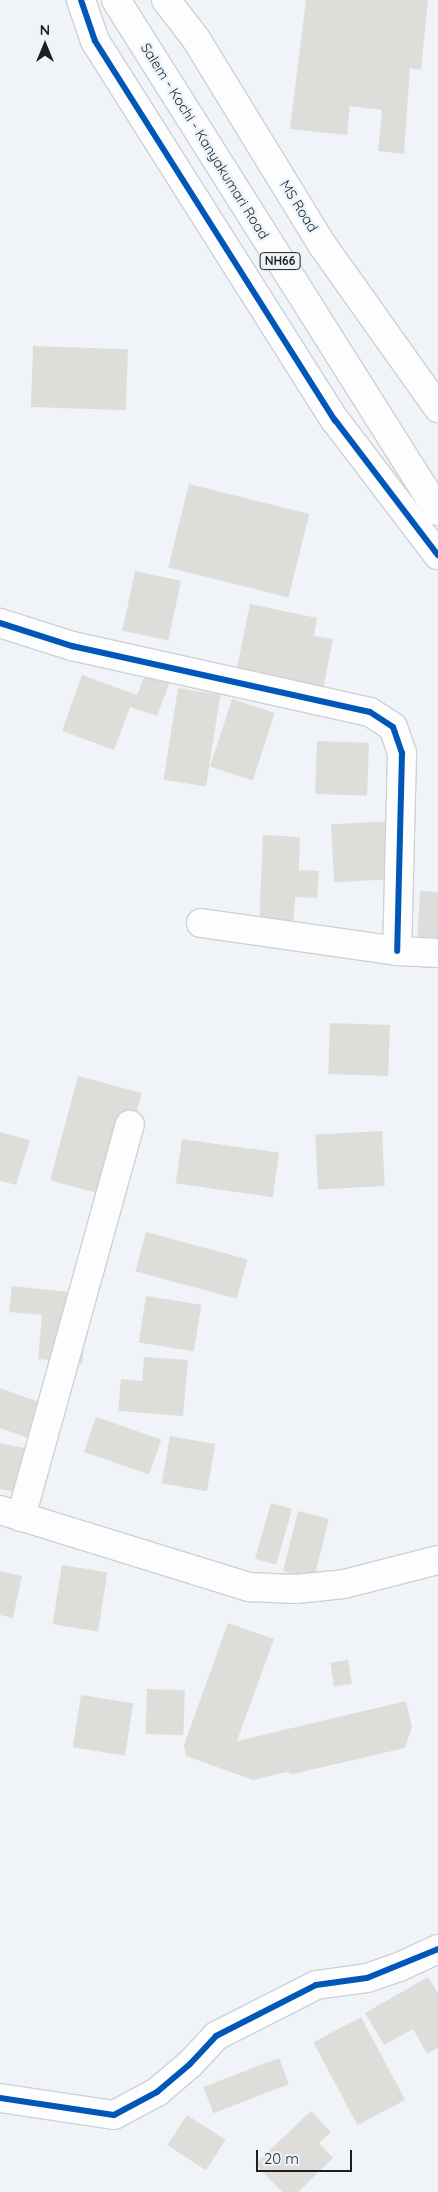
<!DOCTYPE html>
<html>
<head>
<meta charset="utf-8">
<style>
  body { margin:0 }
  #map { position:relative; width:438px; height:2192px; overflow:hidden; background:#f0f4f8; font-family:Quicksand,sans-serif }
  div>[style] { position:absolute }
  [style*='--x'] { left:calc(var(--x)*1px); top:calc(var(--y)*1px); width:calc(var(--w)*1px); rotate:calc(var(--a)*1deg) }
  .building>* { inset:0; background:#dfddda; transform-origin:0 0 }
  .roads { filter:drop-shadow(1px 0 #ced1d4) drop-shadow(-1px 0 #ced1d4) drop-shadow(0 1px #ced1d4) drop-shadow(0 -1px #ced1d4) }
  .street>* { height:28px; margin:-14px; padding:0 14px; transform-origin:14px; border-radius:14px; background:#fdfdfe }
  .secondary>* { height:28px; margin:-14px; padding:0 14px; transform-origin:14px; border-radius:14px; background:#fdfdfe }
  .highway>* { height:28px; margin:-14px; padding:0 14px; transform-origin:14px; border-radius:14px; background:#fdfdfe }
  .cycleway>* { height:6px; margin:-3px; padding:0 3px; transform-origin:3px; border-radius:3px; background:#0057b8 }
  span { translate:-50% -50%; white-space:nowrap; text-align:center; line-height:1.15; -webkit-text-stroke:5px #ecf4fb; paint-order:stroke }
  .shield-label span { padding:1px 4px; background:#ecf4fb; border:1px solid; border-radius:4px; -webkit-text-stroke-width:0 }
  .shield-label { font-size:12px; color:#1c1f21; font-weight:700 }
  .street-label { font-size:14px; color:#1c1f21 }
  .north { position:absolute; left:20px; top:20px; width:50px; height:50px; -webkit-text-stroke:4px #ecf4fb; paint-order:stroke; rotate:0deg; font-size:14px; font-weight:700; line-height:20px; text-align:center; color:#1c1f21 }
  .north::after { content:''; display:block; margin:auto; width:18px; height:22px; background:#1c1f21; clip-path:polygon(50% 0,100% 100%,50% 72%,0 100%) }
  .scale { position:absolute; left:256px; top:2150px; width:96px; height:22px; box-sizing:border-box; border:2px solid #1c1f21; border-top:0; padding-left:6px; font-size:15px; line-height:18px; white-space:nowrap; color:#1c1f21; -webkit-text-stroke:4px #ecf4fb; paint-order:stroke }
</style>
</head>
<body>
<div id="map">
  <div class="building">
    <div style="clip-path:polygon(306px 0,428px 0,421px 70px,410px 68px,404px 154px,378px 151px,382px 110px,350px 106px,347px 135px,290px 129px)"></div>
    <div style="left:33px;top:346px;width:95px;height:61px;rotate:2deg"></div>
    <div style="left:189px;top:484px;width:124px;height:86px;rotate:14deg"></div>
    <div style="left:135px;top:571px;width:47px;height:61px;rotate:12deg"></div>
    <div style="clip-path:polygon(250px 604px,317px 618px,314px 636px,333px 639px,323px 690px,236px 672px)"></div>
    <div style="clip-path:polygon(146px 672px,170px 682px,157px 716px,130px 707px,114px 750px,62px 731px,82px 675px,137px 695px)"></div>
    <div style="left:178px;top:688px;width:43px;height:93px;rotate:9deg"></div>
    <div style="left:232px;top:699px;width:45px;height:71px;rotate:18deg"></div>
    <div style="left:317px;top:741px;width:52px;height:53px;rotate:2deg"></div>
    <div style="left:393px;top:821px;width:58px;height:62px;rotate:87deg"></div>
    <div style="clip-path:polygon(263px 835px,300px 837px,299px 870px,319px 871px,317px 898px,295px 897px,293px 928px,259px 927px)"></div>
    <div style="clip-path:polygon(420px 891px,438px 892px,438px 943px,417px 942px)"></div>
    <div style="left:330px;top:1023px;width:60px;height:51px;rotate:2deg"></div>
    <div style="left:78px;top:1076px;width:66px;height:108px;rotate:15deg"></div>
    <div style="left:382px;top:1131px;width:55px;height:67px;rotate:87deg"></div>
    <div style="clip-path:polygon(0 1132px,30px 1140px,16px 1185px,0 1181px)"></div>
    <div style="left:182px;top:1139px;width:98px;height:45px;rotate:8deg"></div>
    <div style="left:146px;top:1232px;width:105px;height:41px;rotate:15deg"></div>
    <div style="clip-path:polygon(12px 1286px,89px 1294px,82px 1364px,38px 1359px,42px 1315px,9px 1312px)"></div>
    <div style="left:146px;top:1296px;width:56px;height:47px;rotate:9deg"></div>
    <div style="clip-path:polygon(144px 1357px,188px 1360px,183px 1416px,118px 1411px,121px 1379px,142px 1381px)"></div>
    <div style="clip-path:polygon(0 1388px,55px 1408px,42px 1443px,0 1428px)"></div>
    <div style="left:96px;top:1417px;width:69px;height:37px;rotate:19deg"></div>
    <div style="left:170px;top:1436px;width:46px;height:48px;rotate:10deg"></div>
    <div style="clip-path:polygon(0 1443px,44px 1452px,35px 1496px,0 1489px)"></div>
    <div style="left:271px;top:1503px;width:22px;height:58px;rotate:16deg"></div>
    <div style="left:298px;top:1511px;width:32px;height:62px;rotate:14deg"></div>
    <div style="left:62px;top:1565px;width:46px;height:60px;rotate:9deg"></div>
    <div style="clip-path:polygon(0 1571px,22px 1576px,13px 1618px,0 1615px)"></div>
    <div style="clip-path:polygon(228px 1623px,274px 1639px,237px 1741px,406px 1701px,412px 1727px,405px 1748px,293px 1774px,287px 1772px,253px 1780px,186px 1756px,184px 1745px)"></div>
    <div style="left:348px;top:1660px;width:24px;height:18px;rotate:81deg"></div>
    <div style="left:147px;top:1689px;width:38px;height:45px;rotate:2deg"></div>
    <div style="left:81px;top:1695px;width:53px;height:53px;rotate:9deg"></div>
    <div style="clip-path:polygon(428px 1977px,438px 1993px,438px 2048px,427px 2054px,413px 2029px,384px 2045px,365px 2013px)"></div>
    <div style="left:361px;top:2017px;width:94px;height:54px;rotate:62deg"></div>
    <div style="left:279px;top:2058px;width:28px;height:81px;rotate:69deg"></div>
    <div style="clip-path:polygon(311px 2111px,331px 2132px,319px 2143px,333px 2158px,298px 2192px,282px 2192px,255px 2164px)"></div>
    <div style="left:187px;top:2115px;width:46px;height:36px;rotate:33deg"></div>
  </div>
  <div class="roads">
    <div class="street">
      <div style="--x:0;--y:623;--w:76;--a:17.7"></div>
      <div style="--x:72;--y:646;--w:305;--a:12.5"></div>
      <div style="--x:370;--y:712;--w:27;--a:33"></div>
      <div style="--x:393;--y:727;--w:28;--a:71"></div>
      <div style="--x:402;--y:753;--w:198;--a:91.4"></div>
      <div style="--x:201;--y:923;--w:198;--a:8.1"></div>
      <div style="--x:397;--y:951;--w:41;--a:2.8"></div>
      <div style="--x:0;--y:1510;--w:261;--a:17.2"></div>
      <div style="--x:249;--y:1587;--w:47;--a:2.4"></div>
      <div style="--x:296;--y:1589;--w:48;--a:-5.9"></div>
      <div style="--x:344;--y:1584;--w:97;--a:-14.3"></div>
      <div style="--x:21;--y:1517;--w:407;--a:-74.5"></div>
      <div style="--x:0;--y:2098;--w:115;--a:8.5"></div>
      <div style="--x:114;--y:2115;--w:49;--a:-28.1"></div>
      <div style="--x:157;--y:2092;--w:43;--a:-40.3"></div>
      <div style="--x:190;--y:2064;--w:38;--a:-47"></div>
      <div style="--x:216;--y:2036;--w:112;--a:-27"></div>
      <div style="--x:316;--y:1985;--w:51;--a:-7.8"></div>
      <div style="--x:367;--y:1978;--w:34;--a:-19"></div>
    </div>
    <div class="secondary">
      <div style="--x:81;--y:0;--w:43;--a:71.1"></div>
      <div style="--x:95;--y:41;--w:449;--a:57.7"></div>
      <div style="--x:335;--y:420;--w:170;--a:52.7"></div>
      <div style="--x:166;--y:0;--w:49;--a:52.4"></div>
      <div style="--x:196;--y:39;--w:243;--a:58.5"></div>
      <div style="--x:323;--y:246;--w:199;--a:54.6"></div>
      <div style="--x:399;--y:1967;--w:43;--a:-24.8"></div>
    </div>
    <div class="highway">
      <div style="--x:116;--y:0;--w:604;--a:57.78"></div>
    </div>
  </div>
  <div class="cycleway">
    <div style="--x:81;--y:0;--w:43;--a:71.1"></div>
    <div style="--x:95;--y:41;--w:449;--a:57.7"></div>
    <div style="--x:335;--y:420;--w:170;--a:52.7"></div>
    <div style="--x:0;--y:623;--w:76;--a:17.7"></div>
    <div style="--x:72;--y:646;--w:305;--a:12.5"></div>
    <div style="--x:370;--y:712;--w:27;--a:33"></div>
    <div style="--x:393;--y:727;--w:28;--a:71"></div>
    <div style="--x:402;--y:753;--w:198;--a:91.4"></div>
    <div style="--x:0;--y:2098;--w:115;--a:8.5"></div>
    <div style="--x:114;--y:2115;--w:49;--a:-28.1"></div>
    <div style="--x:157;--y:2092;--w:43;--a:-40.3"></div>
    <div style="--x:190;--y:2064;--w:38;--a:-47"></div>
    <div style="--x:216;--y:2036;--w:112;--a:-27"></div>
    <div style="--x:316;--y:1985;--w:51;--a:-7.8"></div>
    <div style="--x:367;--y:1978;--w:77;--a:-22.2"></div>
  </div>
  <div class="shield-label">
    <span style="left:280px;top:261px">NH66</span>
  </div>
  <div class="street-label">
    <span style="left:205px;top:141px;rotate:58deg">Salem - Kochi - Kanyakumari Road</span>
    <span style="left:299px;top:206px;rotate:58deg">MS Road</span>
  </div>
  <div class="north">N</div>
  <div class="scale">20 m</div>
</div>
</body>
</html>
